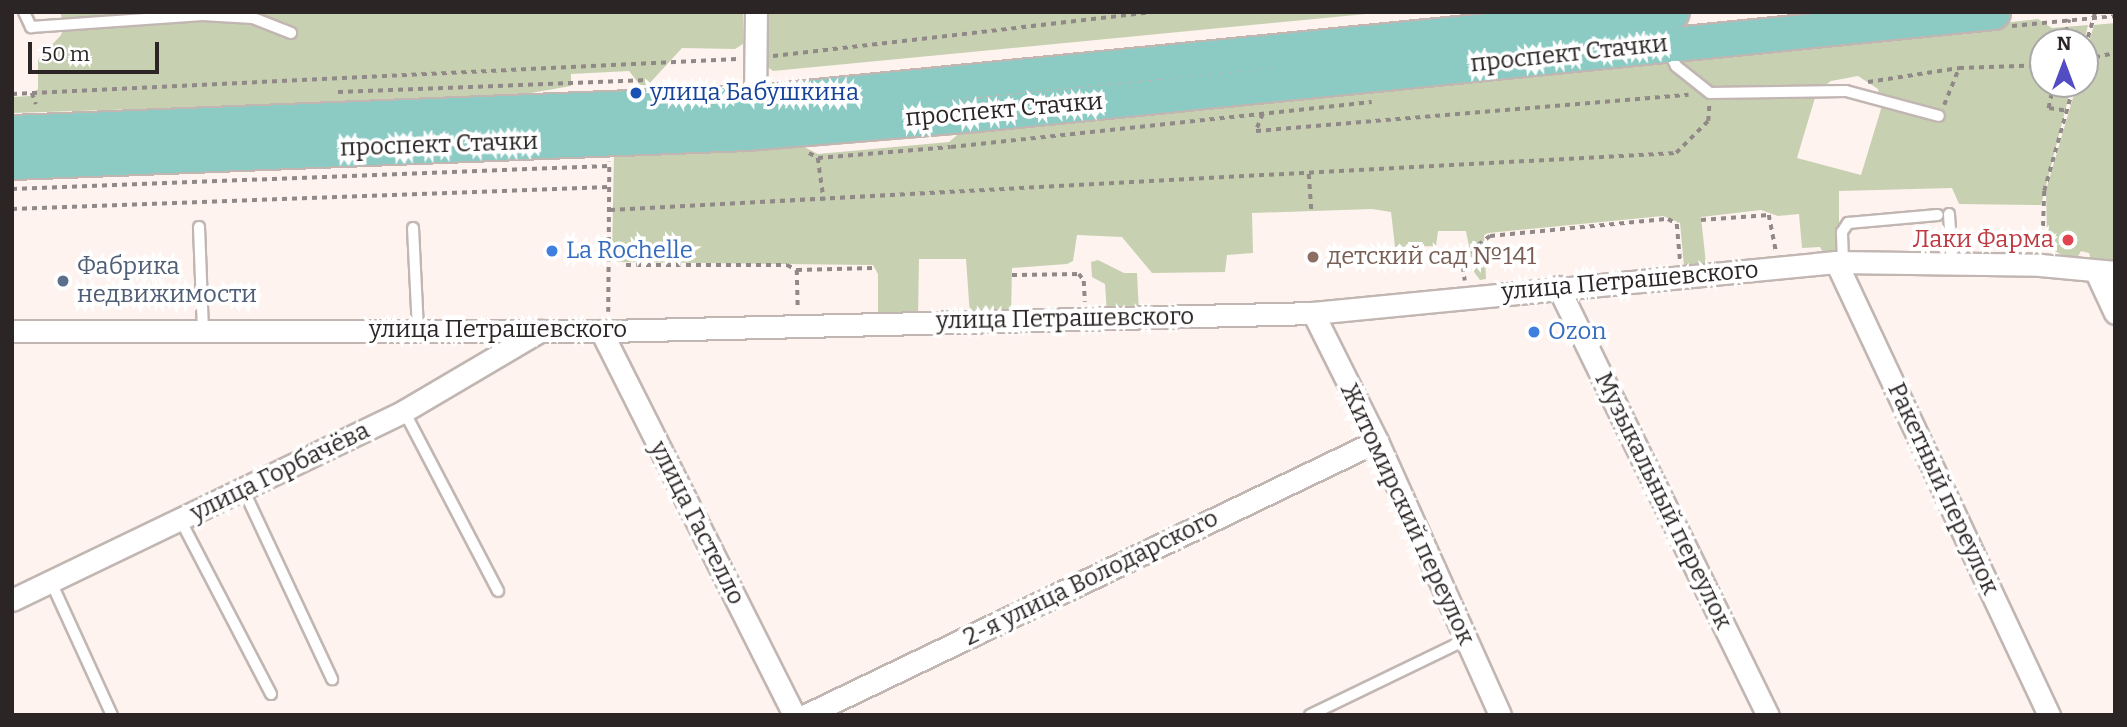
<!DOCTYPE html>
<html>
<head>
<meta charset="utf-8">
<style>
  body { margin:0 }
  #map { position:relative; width:2127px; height:727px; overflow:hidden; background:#fef3ef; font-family:Bitter,serif }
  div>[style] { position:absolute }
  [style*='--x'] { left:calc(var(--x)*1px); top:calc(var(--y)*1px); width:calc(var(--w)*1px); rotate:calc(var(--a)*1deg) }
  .green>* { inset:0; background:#c7d1b1 }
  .path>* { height:3.5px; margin-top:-1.75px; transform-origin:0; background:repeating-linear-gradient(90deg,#918987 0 5px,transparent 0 10px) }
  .roads { filter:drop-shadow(2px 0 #c1b6b2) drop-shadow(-2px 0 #c1b6b2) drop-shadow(0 2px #c1b6b2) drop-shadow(0 -2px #c1b6b2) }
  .service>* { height:10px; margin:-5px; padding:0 5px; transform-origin:5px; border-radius:5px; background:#fff }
  .minor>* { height:21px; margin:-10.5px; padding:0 10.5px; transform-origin:10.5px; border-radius:10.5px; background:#fff }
  .primary>* { height:33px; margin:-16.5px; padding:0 16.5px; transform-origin:16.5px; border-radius:16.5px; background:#8ccbc4 }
  .path-bridge>* { height:3.5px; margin-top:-1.75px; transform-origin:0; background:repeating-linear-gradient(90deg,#918987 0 5px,transparent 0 10px) }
  .dots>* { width:19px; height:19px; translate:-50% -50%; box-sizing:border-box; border:4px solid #fff; border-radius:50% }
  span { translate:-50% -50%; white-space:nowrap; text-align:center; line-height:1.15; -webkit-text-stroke:7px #fff; paint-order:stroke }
  .street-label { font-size:24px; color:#2b2625 }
  .transit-label { font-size:24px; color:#164399 }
  .left { translate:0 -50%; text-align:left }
  .health-label { font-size:24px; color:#be3a42 }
  .right { translate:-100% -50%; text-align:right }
  .shop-label { font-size:24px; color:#366cbe }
  .education-label { font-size:24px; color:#785e54 }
  .service-label { font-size:24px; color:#4e5e75 }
  .frame { position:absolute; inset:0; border:14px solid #2b2625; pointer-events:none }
  .north { position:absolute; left:2029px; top:28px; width:70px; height:70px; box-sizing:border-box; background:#fff; border:2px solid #aaa8a8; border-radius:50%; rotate:0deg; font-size:19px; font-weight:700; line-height:28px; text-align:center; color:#2b2625 }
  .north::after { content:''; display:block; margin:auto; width:24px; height:32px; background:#534dc4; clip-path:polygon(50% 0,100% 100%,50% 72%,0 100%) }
  .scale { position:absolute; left:28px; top:42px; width:131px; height:32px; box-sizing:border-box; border:4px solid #2b2625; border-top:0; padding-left:9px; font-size:21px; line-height:24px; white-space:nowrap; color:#2b2625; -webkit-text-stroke:5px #fff; paint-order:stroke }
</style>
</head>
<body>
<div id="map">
  <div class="green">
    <div style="clip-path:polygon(60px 12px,743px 12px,743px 44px,735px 49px,682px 48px,648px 85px,640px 85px,629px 71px,571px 74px,571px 86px,502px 98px,12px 113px,12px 97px,30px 96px,38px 89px,38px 60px,61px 35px,64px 25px)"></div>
    <div style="clip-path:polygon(763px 12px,1387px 12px,773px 71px,765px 65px)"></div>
    <div style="clip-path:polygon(evenodd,2038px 19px,2052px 28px,2088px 25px,2084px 42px,2043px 42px,2043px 84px,2072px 84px,2041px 205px,1959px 204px,1952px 188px,1839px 191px,1839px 253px,1824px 254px,1820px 247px,1802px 248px,1799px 214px,1778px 216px,1761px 210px,1701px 217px,1706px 264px,1684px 266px,1680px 223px,1663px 216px,1488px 233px,1484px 235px,1486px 279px,1480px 280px,1474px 272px,1466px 231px,1438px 231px,1436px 246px,1395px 247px,1391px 212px,1372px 209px,1252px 213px,1253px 253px,1227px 255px,1225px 272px,1152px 273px,1122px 237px,1077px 235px,1073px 261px,1067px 264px,1012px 268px,1011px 316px,970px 316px,966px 259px,919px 259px,918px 318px,878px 319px,878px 274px,873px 265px,617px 262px,612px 257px,614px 151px,802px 146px,818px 154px,949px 142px,962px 131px,1420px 88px,2038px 19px,1858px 76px,1878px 89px,1881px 109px,1861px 175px,1797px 158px,1817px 91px,1831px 81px,1858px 76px)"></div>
    <div style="clip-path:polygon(2115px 23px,2115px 266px,2093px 266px,2089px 253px,2081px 251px,2075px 262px,2053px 250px,2047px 237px,2046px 190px,2077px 84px,2085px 84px,2085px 56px,2094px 25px)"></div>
    <div style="clip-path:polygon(1098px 260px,1124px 273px,1137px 273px,1139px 313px,1107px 314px,1105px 284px,1092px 277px,1091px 262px)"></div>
  </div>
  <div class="path">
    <div style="--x:2012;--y:26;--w:103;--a:-5.5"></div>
    <div style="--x:2063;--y:42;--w:23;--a:-75"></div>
    <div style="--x:773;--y:56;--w:386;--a:-6.6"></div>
    <div style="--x:2085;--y:59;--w:31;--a:-11"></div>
    <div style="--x:1868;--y:82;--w:92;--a:-8.7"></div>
    <div style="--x:1959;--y:68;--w:84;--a:-2"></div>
    <div style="--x:2054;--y:84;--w:25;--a:102"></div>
    <div style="--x:2049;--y:108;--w:18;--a:9"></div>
    <div style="--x:338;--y:92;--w:310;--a:-2.2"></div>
    <div style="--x:32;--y:93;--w:12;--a:70"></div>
    <div style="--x:12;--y:94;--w:726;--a:-2.76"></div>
    <div style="--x:1944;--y:105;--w:40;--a:-68"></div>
    <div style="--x:1263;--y:114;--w:18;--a:112"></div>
    <div style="--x:1256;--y:131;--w:434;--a:-4.8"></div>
    <div style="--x:809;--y:153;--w:10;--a:29"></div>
    <div style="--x:818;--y:158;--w:133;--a:-4.7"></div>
    <div style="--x:951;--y:147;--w:423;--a:-6.1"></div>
    <div style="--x:818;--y:158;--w:43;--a:82.1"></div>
    <div style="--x:1309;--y:174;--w:39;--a:86"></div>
    <div style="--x:12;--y:189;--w:597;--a:-2.21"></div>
    <div style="--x:12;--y:209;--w:597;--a:-2.11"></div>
    <div style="--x:610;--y:210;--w:1068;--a:-3.06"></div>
    <div style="--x:1676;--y:153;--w:45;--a:-45"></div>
    <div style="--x:1708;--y:121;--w:16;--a:-86"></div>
    <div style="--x:1701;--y:220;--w:68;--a:-4.2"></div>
    <div style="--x:1769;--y:215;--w:37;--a:79"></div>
    <div style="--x:2042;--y:246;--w:55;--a:-87.9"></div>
    <div style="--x:2044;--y:191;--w:111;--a:-74.3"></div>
    <div style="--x:1390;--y:257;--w:68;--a:-3.4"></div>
    <div style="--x:1458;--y:253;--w:6;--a:45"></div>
    <div style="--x:1462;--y:257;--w:24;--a:83"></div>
    <div style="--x:1462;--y:257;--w:35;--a:-37"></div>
    <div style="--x:1490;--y:236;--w:179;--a:-5.5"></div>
    <div style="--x:1668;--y:219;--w:10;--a:29"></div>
    <div style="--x:1677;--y:224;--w:36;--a:85"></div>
    <div style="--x:626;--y:265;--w:161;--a:0"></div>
    <div style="--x:787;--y:265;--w:11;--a:27"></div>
    <div style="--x:797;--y:270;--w:40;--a:88.6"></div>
    <div style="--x:797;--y:270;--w:76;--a:-1.5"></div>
    <div style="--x:1012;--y:275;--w:67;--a:-0.9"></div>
    <div style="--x:1079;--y:274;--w:9;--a:54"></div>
    <div style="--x:1084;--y:281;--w:21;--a:87"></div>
    <div style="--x:608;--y:312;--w:150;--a:-89.6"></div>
  </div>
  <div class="roads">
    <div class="service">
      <div style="--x:24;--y:12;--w:17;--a:65"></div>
      <div style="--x:31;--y:27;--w:172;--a:-4"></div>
      <div style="--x:203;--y:15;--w:50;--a:3.4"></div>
      <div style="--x:253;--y:18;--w:41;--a:21.5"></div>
      <div style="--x:1668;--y:49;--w:19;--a:65"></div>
      <div style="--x:1676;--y:66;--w:43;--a:38.5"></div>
      <div style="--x:1710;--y:93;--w:136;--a:-0.8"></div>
      <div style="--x:1846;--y:91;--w:96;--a:15"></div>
      <div style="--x:1949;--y:214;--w:50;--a:86.6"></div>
      <div style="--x:199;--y:227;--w:103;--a:87.8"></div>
      <div style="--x:413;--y:228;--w:101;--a:87.2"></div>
      <div style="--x:1843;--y:262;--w:30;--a:-92"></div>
      <div style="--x:1842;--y:232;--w:11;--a:-56"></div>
      <div style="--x:1848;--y:223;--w:90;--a:-5.1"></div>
      <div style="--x:404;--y:411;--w:203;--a:62.4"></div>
      <div style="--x:244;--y:491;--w:208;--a:64.9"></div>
      <div style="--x:181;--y:521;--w:195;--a:62.5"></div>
      <div style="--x:51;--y:582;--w:146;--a:65.4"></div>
      <div style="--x:1310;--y:715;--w:172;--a:-25.8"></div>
    </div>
    <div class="minor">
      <div style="--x:755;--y:102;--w:90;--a:-89.4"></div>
      <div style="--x:1836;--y:262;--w:501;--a:64.82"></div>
      <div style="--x:2096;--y:272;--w:45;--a:65.1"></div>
      <div style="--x:1558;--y:287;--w:477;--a:63.9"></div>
      <div style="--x:1313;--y:313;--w:143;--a:63.4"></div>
      <div style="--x:1377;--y:441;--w:300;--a:65.8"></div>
      <div style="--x:12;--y:331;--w:596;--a:0"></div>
      <div style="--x:608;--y:331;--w:705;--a:-1.46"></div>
      <div style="--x:1313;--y:313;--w:525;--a:-5.57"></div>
      <div style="--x:1836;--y:262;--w:204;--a:0.8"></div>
      <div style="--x:2040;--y:265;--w:75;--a:5.3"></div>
      <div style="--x:601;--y:331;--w:430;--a:63.3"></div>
      <div style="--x:12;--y:600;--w:435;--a:-25.7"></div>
      <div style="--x:404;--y:411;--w:158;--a:-30.5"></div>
      <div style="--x:806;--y:715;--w:633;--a:-25.63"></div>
    </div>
    <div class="primary">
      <div style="--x:12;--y:132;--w:744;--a:-2.31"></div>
      <div style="--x:755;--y:102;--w:921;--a:-5.61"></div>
      <div style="--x:12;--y:162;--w:735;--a:-2.26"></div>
      <div style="--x:746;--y:133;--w:232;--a:-4.7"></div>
      <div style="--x:977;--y:114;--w:1021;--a:-5.73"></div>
    </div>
  </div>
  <div class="path-bridge">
    <div style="--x:2085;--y:47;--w:36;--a:-74"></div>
  </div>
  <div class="dots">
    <div style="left:636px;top:93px;background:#1a4fb4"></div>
    <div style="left:2068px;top:240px;background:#e0444e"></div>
    <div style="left:552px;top:251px;background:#3f7fe0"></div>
    <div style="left:1313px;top:257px;background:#8d6e63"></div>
    <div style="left:63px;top:281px;background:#5c6f8a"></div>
    <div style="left:1534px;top:332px;background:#3f7fe0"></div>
  </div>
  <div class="street-label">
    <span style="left:1569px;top:54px;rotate:-6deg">проспект Стачки</span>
    <span style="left:1004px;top:110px;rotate:-5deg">проспект Стачки</span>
    <span style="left:439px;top:145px;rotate:-2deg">проспект Стачки</span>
    <span style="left:1630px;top:281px;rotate:-5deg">улица Петрашевского</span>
    <span style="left:1065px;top:319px;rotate:-1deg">улица Петрашевского</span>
    <span style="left:498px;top:330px">улица Петрашевского</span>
    <span style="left:280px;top:472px;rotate:-26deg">улица Горбачёва</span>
    <span style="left:1943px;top:489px;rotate:65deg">Ракетный переулок</span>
    <span style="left:1663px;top:501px;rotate:64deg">Музыкальный переулок</span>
    <span style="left:1407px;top:514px;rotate:65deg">Житомирский переулок</span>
    <span style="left:697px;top:523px;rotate:63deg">улица Гастелло</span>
    <span style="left:1091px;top:578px;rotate:-26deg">2-я улица Володарского</span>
  </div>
  <div class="transit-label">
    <span class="left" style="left:650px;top:93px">улица Бабушкина</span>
  </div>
  <div class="health-label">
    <span class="right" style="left:2054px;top:240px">Лаки Фарма</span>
  </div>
  <div class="shop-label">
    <span class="left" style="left:566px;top:251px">La Rochelle</span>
    <span class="left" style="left:1548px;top:332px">Ozon</span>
  </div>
  <div class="education-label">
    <span class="left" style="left:1327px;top:257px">детский сад №141</span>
  </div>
  <div class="service-label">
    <span class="left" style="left:77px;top:281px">Фабрика<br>недвижимости</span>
  </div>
  <div class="frame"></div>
  <div class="north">N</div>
  <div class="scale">50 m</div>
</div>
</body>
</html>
